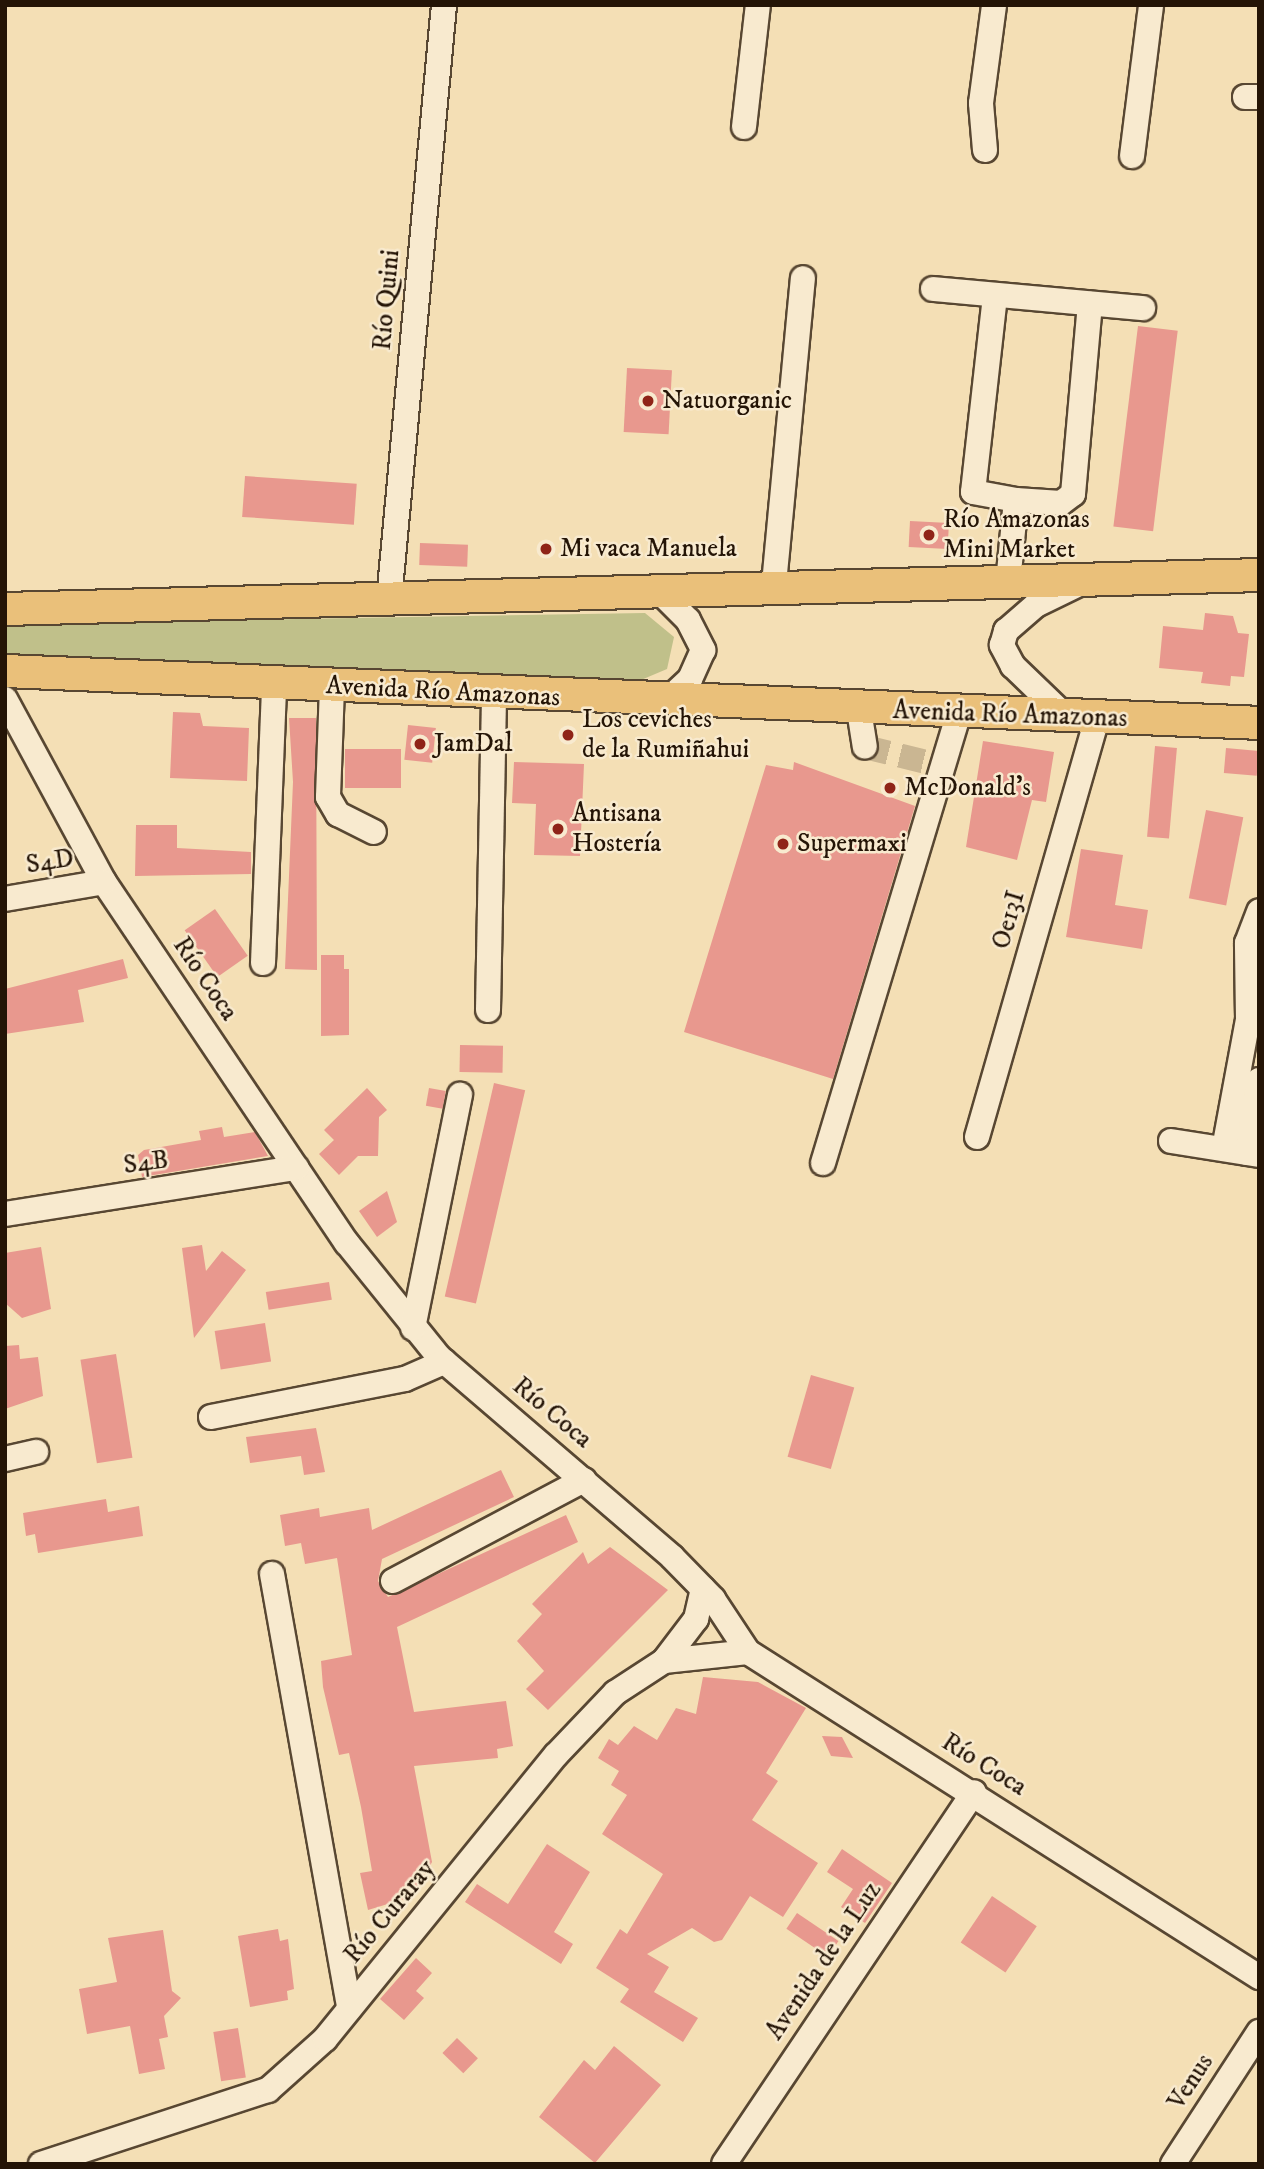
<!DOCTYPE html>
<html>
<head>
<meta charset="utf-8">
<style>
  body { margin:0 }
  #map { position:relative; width:1264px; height:2169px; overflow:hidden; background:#f4dfb5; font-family:"IM FELL DW Pica",serif }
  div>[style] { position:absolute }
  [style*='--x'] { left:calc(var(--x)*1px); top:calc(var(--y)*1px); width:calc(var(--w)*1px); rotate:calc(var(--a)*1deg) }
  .green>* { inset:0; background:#c0c08a }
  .building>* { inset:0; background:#e8988e; transform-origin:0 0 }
  .minor-tunnel>* { height:24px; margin-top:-12px; transform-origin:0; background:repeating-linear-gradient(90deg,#cab692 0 24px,transparent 0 36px) }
  .roads { filter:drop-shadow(2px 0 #584732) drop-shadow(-2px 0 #584732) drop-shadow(0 2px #584732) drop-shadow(0 -2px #584732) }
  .minor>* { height:24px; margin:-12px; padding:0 12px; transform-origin:12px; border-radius:12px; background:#f8eacf }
  .major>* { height:32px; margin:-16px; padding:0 16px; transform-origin:16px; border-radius:16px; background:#eac07a }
  .dots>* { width:19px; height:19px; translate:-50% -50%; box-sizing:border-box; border:4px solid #f8eacf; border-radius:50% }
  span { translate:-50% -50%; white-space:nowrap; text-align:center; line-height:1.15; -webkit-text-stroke:5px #f8eacf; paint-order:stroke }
  .street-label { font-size:26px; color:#241406 }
  .poi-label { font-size:26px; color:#241406 }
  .left { translate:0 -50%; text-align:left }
  .frame { position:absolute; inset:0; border:7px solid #241406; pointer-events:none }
</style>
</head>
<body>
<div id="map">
  <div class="green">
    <div style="clip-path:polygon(645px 613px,674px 637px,667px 669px,641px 680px,5px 656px,5px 624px)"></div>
  </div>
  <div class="building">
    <div style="left:1138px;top:326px;width:40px;height:202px;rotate:7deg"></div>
    <div style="left:627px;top:368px;width:45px;height:64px;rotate:3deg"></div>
    <div style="left:245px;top:476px;width:112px;height:41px;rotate:4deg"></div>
    <div style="left:910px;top:521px;width:39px;height:26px;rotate:3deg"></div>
    <div style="left:420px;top:543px;width:48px;height:22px;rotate:2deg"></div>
    <div style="clip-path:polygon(1205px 613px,1233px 616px,1238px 633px,1249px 634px,1244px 677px,1231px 676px,1230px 686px,1201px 683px,1203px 672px,1159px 668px,1163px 626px,1203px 630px)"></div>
    <div style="clip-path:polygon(173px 712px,200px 713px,203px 726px,249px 728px,247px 781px,170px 778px)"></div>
    <div style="clip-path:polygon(289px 718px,316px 718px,317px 970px,285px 969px,293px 782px)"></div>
    <div style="left:408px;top:725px;width:28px;height:35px;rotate:6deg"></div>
    <div style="clip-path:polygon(983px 741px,1054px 752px,1046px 802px,1032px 800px,1017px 860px,966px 847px)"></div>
    <div style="left:1155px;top:746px;width:22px;height:91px;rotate:5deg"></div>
    <div style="left:1226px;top:748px;width:33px;height:25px;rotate:5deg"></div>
    <div style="left:345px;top:749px;width:56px;height:39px"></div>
    <div style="clip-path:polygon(514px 762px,584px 764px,580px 856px,534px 855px,536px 804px,512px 803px)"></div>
    <div style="clip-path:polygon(794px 762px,915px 806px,833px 1079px,684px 1032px,766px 765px,793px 770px)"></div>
    <div style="left:1206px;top:810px;width:38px;height:90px;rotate:11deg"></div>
    <div style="clip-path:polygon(136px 825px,177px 825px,177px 848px,251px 852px,251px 874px,135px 876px)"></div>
    <div style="clip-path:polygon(1081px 849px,1123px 855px,1115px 905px,1148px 910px,1142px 949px,1066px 937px)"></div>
    <div style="left:215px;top:909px;width:57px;height:37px;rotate:55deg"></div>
    <div style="clip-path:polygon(321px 955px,344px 955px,344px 969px,349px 969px,349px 1035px,321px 1036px)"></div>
    <div style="clip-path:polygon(123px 959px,128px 978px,78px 990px,84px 1022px,5px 1034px,5px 989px)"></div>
    <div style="left:460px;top:1045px;width:43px;height:27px;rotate:1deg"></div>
    <div style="left:494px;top:1083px;width:32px;height:219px;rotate:13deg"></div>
    <div style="clip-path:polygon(367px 1088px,387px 1110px,379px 1117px,378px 1156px,358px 1156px,339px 1175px,319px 1154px,334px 1140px,324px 1130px)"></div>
    <div style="left:429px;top:1088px;width:17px;height:18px;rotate:10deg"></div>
    <div style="clip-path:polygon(222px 1127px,224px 1137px,255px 1132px,268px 1156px,142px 1177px,138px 1155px,144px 1150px,201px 1140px,199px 1131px)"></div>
    <div style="clip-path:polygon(387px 1191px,397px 1222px,377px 1237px,359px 1211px)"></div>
    <div style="clip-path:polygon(202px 1245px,206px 1271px,222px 1251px,246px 1270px,194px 1338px,182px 1248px)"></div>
    <div style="clip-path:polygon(41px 1247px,51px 1309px,22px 1318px,5px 1303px,5px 1253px)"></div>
    <div style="left:329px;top:1282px;width:18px;height:64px;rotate:81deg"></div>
    <div style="left:265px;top:1323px;width:39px;height:51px;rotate:81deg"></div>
    <div style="clip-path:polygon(19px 1345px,20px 1359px,38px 1357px,43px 1396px,5px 1409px,5px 1346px)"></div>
    <div style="left:116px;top:1354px;width:105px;height:36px;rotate:81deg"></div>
    <div style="left:811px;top:1375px;width:45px;height:85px;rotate:16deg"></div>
    <div style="clip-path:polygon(316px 1428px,325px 1472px,304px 1475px,301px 1456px,250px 1463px,246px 1437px)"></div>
    <div style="clip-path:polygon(501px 1470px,514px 1497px,382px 1559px,378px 1581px,388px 1597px,566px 1515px,578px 1542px,397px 1627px,414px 1712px,506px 1701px,513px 1746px,497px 1749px,498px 1758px,414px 1766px,432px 1862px,414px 1896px,368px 1910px,360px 1873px,372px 1871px,361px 1807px,349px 1753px,339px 1755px,323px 1687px,321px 1661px,352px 1655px,337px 1558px,305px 1564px,301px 1543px,285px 1546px,280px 1515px,319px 1508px,320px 1517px,369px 1508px,372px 1530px)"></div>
    <div style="clip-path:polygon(106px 1499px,108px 1512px,139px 1506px,143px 1536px,38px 1553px,35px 1534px,26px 1536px,23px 1513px)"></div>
    <div style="clip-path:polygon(610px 1547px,668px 1590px,548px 1710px,526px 1689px,544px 1671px,517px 1641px,542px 1614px,532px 1604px,583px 1552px,588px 1564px)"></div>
    <div style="clip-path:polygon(703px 1677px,758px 1682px,806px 1708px,766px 1773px,778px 1781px,752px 1820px,818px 1863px,783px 1917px,750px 1896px,722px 1940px,714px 1942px,692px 1928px,647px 1954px,669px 1967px,654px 1992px,698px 2018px,683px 2042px,620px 2002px,629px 1989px,596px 1968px,620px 1929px,627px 1934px,663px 1874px,602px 1834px,627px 1795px,611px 1785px,619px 1771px,598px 1758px,609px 1739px,618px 1745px,634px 1726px,657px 1740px,676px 1708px,696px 1714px)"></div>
    <div style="clip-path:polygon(822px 1736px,842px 1737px,853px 1758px,831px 1756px)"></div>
    <div style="clip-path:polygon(547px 1844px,590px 1872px,554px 1932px,573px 1944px,561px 1964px,465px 1902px,477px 1884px,508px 1904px)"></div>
    <div style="clip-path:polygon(842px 1849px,892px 1883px,865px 1923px,841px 1907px,853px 1889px,827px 1872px)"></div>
    <div style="left:992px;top:1896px;width:54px;height:56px;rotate:34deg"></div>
    <div style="left:797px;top:1913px;width:50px;height:19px;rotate:34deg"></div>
    <div style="clip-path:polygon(278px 1929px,280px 1941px,288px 1939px,294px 1989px,287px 1991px,288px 2000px,250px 2007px,238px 1936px)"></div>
    <div style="clip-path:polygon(163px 1930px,172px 1991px,181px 1998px,164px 2016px,168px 2037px,159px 2039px,165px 2069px,139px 2074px,130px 2026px,87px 2034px,79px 1989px,117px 1982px,108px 1938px)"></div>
    <div style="clip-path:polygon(416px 1958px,432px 1973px,416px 1991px,424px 1998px,404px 2020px,380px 1999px)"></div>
    <div style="left:238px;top:2028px;width:50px;height:25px;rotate:81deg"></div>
    <div style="left:457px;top:2038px;width:29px;height:21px;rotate:44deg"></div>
    <div style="clip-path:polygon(614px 2046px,661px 2085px,595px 2163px,539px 2117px,584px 2060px,595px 2070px)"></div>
  </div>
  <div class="minor-tunnel">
    <div style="--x:865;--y:747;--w:63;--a:13.8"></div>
  </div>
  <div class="roads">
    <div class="minor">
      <div style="--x:1245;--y:97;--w:14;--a:0"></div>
      <div style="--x:744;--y:127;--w:123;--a:-83.5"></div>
      <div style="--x:985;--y:150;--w:47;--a:-94.9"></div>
      <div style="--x:981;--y:103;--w:99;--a:-82.4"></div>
      <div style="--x:1132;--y:156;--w:152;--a:-82.8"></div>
      <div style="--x:933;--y:289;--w:211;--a:5.2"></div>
      <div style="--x:995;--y:296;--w:197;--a:96.4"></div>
      <div style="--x:973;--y:492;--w:44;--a:10.5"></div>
      <div style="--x:1016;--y:500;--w:45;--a:3.8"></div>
      <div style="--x:1061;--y:503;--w:15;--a:-37"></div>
      <div style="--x:1073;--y:494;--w:191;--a:-84.9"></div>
      <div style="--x:1008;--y:583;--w:83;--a:-84.5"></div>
      <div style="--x:774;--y:584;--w:307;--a:-84.6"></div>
      <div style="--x:659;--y:591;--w:41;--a:45"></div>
      <div style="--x:688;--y:620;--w:34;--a:63"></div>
      <div style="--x:703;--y:650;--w:32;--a:114"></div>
      <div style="--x:690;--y:679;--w:33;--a:137"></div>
      <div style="--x:389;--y:600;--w:598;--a:-84.72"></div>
      <div style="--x:332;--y:687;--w:110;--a:92.1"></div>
      <div style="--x:328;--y:797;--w:20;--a:60"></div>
      <div style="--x:338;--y:814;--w:40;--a:26.6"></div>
      <div style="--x:5;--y:699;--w:208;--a:61.6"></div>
      <div style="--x:104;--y:882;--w:435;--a:56.1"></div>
      <div style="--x:347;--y:1243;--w:146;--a:51.1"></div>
      <div style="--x:439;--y:1357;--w:307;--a:40.6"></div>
      <div style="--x:672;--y:1557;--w:59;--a:45.7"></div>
      <div style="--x:713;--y:1599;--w:64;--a:56.6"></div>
      <div style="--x:748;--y:1652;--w:606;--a:32.46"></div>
      <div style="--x:859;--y:710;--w:37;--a:81"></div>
      <div style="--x:1066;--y:717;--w:74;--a:-136.1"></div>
      <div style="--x:1013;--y:666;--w:24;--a:-118"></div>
      <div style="--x:1002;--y:645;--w:15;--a:-74"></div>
      <div style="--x:1006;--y:631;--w:40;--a:-41"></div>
      <div style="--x:1036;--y:605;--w:48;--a:-26"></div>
      <div style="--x:5;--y:899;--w:100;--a:-9.7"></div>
      <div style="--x:263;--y:963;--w:279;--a:-87.7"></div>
      <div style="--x:488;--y:1010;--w:315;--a:-88.9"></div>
      <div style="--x:977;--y:1137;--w:436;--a:-74"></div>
      <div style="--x:1171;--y:1141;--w:89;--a:9"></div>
      <div style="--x:1224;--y:1149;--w:132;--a:-79.5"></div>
      <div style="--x:1248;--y:1019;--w:76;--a:-90.8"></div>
      <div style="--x:1247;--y:943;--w:34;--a:-69"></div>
      <div style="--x:1247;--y:1153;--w:74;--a:-80.7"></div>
      <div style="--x:823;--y:1163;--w:468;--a:-73.2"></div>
      <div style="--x:5;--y:1214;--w:295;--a:-9"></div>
      <div style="--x:413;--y:1328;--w:238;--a:-78.6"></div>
      <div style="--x:211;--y:1417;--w:198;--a:-11.1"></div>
      <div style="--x:405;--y:1379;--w:43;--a:-23.6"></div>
      <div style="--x:5;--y:1459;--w:32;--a:-13"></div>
      <div style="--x:272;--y:1574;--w:441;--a:79.9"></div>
      <div style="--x:393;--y:1581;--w:216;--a:-27.9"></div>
      <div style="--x:664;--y:1661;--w:53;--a:-52.7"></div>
      <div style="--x:696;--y:1619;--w:31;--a:-77"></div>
      <div style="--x:41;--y:2164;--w:239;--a:-18.1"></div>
      <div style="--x:268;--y:2090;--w:76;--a:-41.8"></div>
      <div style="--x:325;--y:2039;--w:366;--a:-50.9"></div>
      <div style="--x:556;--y:1755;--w:86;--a:-46.4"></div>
      <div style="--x:615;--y:1693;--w:59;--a:-33.1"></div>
      <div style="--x:664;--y:1661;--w:84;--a:-6.1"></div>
      <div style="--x:724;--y:2164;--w:448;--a:-56.1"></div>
      <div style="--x:1173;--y:2164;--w:158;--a:-56.9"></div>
    </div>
    <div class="major">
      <div style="--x:5;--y:609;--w:1254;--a:-1.55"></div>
      <div style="--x:5;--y:671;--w:1255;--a:2.37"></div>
    </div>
  </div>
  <div class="dots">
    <div style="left:648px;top:401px;background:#8f2418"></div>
    <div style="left:929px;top:535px;background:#8f2418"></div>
    <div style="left:546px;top:549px;background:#8f2418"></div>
    <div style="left:568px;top:735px;background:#8f2418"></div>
    <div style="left:420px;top:744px;background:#8f2418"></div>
    <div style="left:890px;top:788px;background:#8f2418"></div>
    <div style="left:558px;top:829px;background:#8f2418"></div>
    <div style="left:783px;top:844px;background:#8f2418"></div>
  </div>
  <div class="street-label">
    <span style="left:387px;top:300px;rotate:-85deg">Río Quini</span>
    <span style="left:443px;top:692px;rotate:3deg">Avenida Río Amazonas</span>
    <span style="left:1010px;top:715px;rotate:2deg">Avenida Río Amazonas</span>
    <span style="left:50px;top:862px;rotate:-9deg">S4D</span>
    <span style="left:1009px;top:920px;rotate:-74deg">Oe13I</span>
    <span style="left:205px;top:979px;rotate:56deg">Río Coca</span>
    <span style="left:146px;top:1163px;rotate:-8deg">S4B</span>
    <span style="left:552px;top:1413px;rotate:40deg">Río Coca</span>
    <span style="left:984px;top:1765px;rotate:32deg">Río Coca</span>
    <span style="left:390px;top:1912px;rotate:-50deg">Río Curaray</span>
    <span style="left:824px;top:1961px;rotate:-56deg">Avenida de la Luz</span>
    <span style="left:1191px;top:2082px;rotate:-57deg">Venus</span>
  </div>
  <div class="poi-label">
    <span class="left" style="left:662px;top:401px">Natuorganic</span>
    <span class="left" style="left:943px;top:535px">Río Amazonas<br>Mini Market</span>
    <span class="left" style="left:560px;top:549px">Mi vaca Manuela</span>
    <span class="left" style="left:582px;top:735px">Los ceviches<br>de la Rumiñahui</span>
    <span class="left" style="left:434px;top:744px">JamDal</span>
    <span class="left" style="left:904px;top:788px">McDonald's</span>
    <span class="left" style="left:572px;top:829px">Antisana<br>Hostería</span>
    <span class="left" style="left:797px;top:844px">Supermaxi</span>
  </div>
  <div class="frame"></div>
</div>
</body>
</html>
